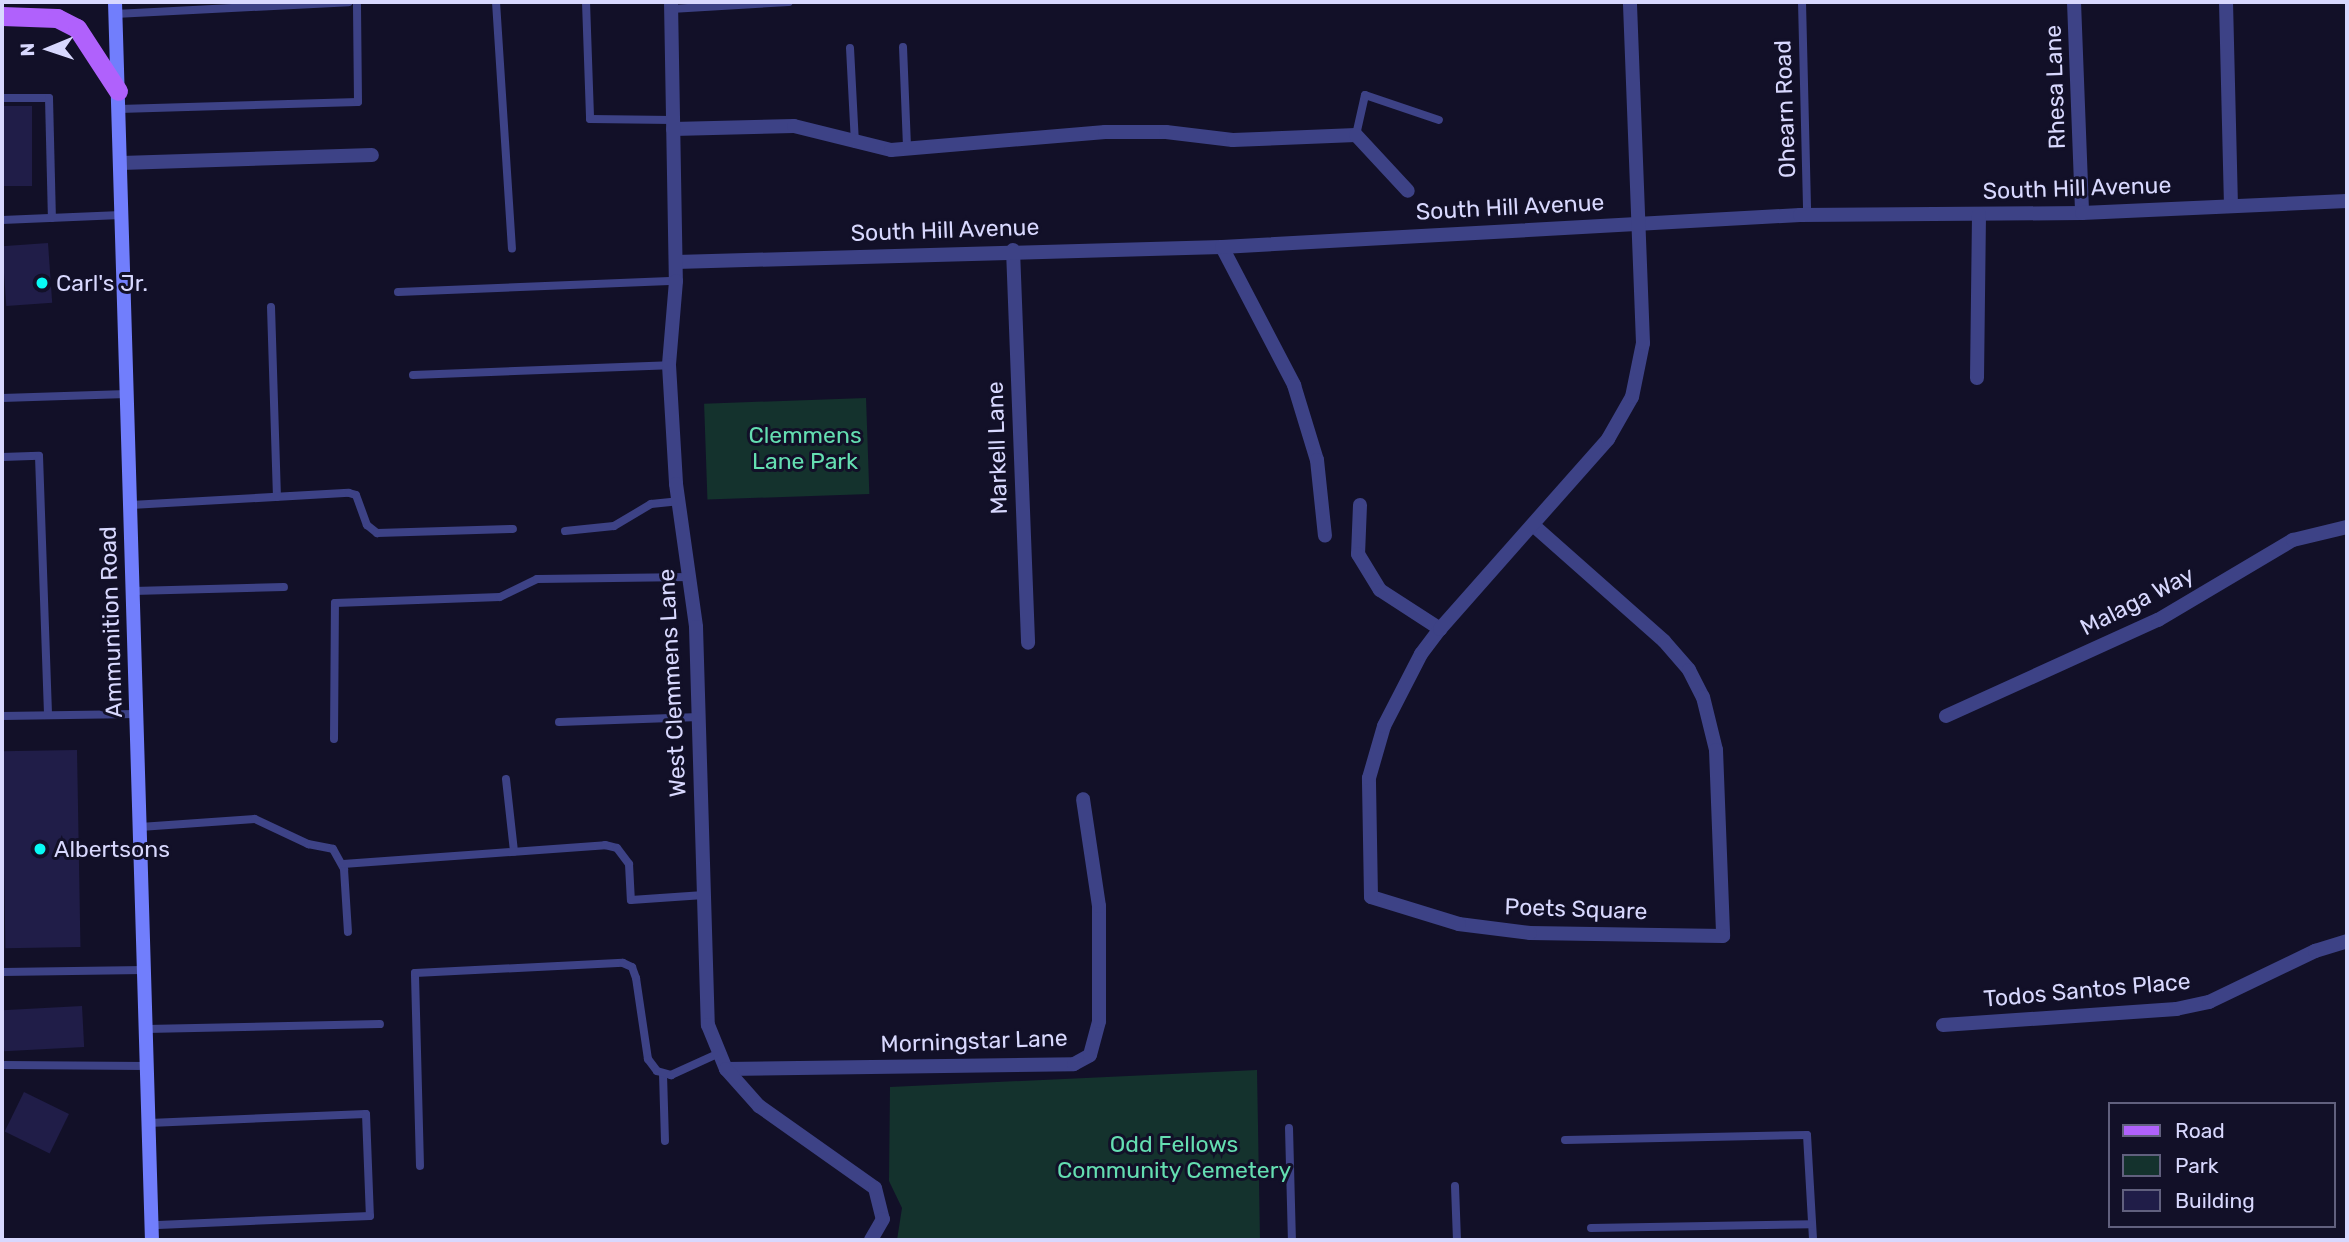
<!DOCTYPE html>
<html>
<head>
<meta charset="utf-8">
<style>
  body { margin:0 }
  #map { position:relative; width:2349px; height:1242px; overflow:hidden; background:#121028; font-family:Rubik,sans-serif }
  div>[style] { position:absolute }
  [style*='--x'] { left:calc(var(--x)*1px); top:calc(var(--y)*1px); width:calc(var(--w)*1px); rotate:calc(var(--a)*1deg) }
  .green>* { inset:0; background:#14322d; transform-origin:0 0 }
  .building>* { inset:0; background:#201d48; transform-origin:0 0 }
  .path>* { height:3.5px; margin-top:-1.75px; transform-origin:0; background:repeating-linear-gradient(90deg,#32b8a0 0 3.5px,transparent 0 8.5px) }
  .service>* { height:8px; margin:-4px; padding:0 4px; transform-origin:4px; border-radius:4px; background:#3d4286 }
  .minor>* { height:14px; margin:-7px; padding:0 7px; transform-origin:7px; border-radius:7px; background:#3d4286 }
  .tertiary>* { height:14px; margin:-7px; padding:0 7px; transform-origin:7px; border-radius:7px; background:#3d4286 }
  .secondary>* { height:14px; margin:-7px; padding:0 7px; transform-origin:7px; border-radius:7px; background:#717efc }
  .primary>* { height:19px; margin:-9.5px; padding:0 9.5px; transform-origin:9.5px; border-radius:9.5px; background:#b061fc }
  .dots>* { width:19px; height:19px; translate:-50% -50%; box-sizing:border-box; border:4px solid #121028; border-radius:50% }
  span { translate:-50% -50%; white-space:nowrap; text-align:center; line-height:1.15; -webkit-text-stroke:6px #121028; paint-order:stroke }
  .street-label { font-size:23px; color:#d8d8fe }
  .poi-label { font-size:23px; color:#d8d8fe }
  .left { translate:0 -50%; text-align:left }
  .park-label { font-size:23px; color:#64deb1 }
  .frame { position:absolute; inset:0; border:4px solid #d8d8fe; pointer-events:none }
  .legend { position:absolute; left:2108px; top:1102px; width:228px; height:126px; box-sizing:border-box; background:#121028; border:2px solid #61607e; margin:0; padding:9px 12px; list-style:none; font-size:21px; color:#d8d8fe }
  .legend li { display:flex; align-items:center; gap:14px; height:35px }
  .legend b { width:35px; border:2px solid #61607e }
  .north { position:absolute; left:14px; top:14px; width:70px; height:70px; -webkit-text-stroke:5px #121028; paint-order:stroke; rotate:268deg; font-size:19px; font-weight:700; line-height:28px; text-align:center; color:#d8d8fe }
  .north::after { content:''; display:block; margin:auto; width:24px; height:32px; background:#d8d8fe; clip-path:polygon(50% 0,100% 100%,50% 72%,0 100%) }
</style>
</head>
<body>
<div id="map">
  <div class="green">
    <div style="left:866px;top:398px;width:96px;height:162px;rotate:88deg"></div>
    <div style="clip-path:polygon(1257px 1070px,1260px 1240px,897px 1240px,902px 1208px,889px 1181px,890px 1087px)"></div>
  </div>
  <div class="building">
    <div style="left:2px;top:106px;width:30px;height:80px"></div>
    <div style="left:48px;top:243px;width:60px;height:46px;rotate:86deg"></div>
    <div style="left:77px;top:750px;width:197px;height:75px;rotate:89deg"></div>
    <div style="left:82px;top:1006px;width:41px;height:80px;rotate:87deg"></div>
    <div style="left:24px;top:1092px;width:50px;height:44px;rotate:26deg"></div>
  </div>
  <div class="path">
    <div style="--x:74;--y:3;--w:1;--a:-90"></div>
  </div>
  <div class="service">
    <div style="--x:496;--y:2;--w:247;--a:86.3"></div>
    <div style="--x:586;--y:2;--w:117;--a:88"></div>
    <div style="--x:590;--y:119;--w:83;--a:0.7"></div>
    <div style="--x:1802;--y:2;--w:212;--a:88.6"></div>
    <div style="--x:671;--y:9;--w:118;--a:-3.4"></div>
    <div style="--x:115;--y:14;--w:234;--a:-2.9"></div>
    <div style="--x:903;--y:47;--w:101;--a:87.7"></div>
    <div style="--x:850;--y:48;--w:96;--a:87"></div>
    <div style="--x:2;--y:98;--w:47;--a:0"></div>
    <div style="--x:49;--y:98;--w:120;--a:88.6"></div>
    <div style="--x:119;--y:109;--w:239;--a:-1.7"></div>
    <div style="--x:358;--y:102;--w:100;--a:-90.6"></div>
    <div style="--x:1356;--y:135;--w:41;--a:-77.3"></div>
    <div style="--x:1365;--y:95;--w:78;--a:18.7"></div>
    <div style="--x:2;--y:220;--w:119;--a:-2.4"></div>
    <div style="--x:398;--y:292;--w:278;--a:-2.3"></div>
    <div style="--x:271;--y:307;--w:190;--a:88.2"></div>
    <div style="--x:413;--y:375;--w:256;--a:-2.2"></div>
    <div style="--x:2;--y:398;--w:125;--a:-1.8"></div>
    <div style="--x:2;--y:457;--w:37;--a:-2"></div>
    <div style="--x:39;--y:456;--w:259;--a:88"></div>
    <div style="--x:131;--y:505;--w:218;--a:-3.2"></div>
    <div style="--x:349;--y:493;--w:7;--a:16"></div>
    <div style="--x:356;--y:495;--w:32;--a:70"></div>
    <div style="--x:367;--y:525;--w:13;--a:39"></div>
    <div style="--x:377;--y:533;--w:136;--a:-1.7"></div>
    <div style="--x:565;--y:531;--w:49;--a:-5.8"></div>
    <div style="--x:614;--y:526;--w:43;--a:-30.7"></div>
    <div style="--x:651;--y:504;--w:27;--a:-6"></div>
    <div style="--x:133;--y:591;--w:151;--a:-1.5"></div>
    <div style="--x:2;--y:716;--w:135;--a:-0.8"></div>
    <div style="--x:559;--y:722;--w:140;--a:-2"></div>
    <div style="--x:334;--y:739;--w:136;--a:-89.6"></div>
    <div style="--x:335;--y:603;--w:165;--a:-2.1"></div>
    <div style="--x:500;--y:597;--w:41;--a:-25.9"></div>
    <div style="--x:537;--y:579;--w:154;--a:-0.7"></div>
    <div style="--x:506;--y:779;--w:73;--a:83.7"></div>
    <div style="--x:140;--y:827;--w:115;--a:-4"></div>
    <div style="--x:255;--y:819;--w:59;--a:25.3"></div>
    <div style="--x:308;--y:844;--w:25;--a:11"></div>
    <div style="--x:333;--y:849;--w:23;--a:61"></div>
    <div style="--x:344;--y:869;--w:63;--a:86.4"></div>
    <div style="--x:343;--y:864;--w:263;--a:-4.1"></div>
    <div style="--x:605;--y:845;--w:12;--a:14"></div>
    <div style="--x:617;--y:848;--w:20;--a:53"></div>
    <div style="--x:629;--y:864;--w:36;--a:87"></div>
    <div style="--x:631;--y:900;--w:73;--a:-3.9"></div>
    <div style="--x:2;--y:972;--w:142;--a:-0.8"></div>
    <div style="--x:146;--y:1029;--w:234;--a:-1.2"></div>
    <div style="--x:2;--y:1065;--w:145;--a:0.4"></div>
    <div style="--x:663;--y:1074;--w:67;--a:88.3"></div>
    <div style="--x:149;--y:1123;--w:217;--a:-2.4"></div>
    <div style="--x:366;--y:1114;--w:102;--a:87.8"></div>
    <div style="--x:370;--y:1216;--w:218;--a:177.6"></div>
    <div style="--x:1289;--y:1128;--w:112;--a:88.5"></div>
    <div style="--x:1565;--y:1140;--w:242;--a:-1.2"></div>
    <div style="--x:1807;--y:1135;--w:105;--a:86.7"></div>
    <div style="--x:420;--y:1166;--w:193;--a:-91.5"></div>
    <div style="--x:415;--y:973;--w:208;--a:-2.8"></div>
    <div style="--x:623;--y:963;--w:10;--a:24"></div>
    <div style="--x:632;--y:967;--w:12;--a:70"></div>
    <div style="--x:636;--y:978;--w:82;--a:81.6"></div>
    <div style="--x:648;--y:1059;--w:15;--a:53"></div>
    <div style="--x:657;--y:1071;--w:15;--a:16"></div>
    <div style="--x:671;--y:1075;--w:51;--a:-24.5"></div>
    <div style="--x:1455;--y:1186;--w:54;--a:87.9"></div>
    <div style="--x:1591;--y:1228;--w:221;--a:-1"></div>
  </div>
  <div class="minor">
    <div style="--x:2074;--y:2;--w:211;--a:87.8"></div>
    <div style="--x:2226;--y:2;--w:204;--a:88.6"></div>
    <div style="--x:673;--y:129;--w:121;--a:-1.4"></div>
    <div style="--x:794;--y:126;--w:100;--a:13.9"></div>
    <div style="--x:891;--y:150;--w:215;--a:-4.8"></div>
    <div style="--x:1105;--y:132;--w:61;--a:0"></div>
    <div style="--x:1166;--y:132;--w:67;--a:6.8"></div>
    <div style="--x:1233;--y:140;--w:123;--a:-2.3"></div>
    <div style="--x:1356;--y:135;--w:76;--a:47.1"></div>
    <div style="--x:121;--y:163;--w:251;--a:-1.8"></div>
    <div style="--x:1222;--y:247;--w:156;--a:62.4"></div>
    <div style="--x:1294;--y:385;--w:78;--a:73"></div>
    <div style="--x:1317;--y:460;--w:76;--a:84"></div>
    <div style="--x:1013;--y:250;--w:393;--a:87.8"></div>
    <div style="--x:676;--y:262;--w:546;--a:-1.57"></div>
    <div style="--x:1222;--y:247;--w:579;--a:-3.17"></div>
    <div style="--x:1800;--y:215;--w:282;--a:-0.4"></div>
    <div style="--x:2082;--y:213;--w:265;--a:-2.6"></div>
    <div style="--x:1977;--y:378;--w:164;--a:-89.3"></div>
    <div style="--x:1360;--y:505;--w:49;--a:92.3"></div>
    <div style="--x:1358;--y:554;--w:42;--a:58.6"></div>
    <div style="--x:1380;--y:590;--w:72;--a:33"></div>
    <div style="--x:1533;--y:525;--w:175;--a:41.5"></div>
    <div style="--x:1664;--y:641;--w:38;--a:49"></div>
    <div style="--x:1689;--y:670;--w:30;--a:63"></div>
    <div style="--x:1703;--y:697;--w:55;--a:76.2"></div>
    <div style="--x:1716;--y:750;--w:186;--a:87.8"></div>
    <div style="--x:1723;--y:936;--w:193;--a:-179.1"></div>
    <div style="--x:1530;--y:933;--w:72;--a:-172.8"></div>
    <div style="--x:1459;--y:924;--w:92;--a:-162.9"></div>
    <div style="--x:1371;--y:897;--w:119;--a:-91"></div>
    <div style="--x:1369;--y:778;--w:54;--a:-73.9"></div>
    <div style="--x:1384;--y:726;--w:81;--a:-62.8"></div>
    <div style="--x:1421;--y:654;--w:31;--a:-53"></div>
    <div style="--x:1440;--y:629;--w:254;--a:-48.5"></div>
    <div style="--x:1608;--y:439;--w:48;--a:-60.3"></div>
    <div style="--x:1632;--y:397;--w:55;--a:-78.5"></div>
    <div style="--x:1643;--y:343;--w:341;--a:-92.2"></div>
    <div style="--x:1946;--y:716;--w:233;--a:-24.4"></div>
    <div style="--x:2158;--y:620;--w:157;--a:-30.7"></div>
    <div style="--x:2293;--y:540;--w:56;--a:-13.5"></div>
    <div style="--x:1943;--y:1025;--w:234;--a:-3.9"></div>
    <div style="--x:2176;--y:1009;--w:34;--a:-12"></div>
    <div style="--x:2209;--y:1002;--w:118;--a:-25.7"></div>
    <div style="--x:2315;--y:951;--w:34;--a:-17"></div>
    <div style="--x:726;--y:1069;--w:348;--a:-0.8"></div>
    <div style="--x:1074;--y:1064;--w:18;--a:-29"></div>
    <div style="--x:1090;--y:1055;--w:35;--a:-75"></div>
    <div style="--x:1099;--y:1021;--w:115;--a:-90"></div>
    <div style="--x:1099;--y:906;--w:108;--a:-98.5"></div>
  </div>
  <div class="tertiary">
    <div style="--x:671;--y:2;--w:279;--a:89"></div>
    <div style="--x:676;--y:281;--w:84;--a:94.8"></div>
    <div style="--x:669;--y:365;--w:119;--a:86.6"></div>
    <div style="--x:676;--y:484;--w:144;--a:82"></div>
    <div style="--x:696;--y:627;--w:398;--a:88.3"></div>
    <div style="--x:708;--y:1025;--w:48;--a:67.8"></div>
    <div style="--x:726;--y:1069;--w:50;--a:48.3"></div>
    <div style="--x:759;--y:1106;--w:142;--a:35.3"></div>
    <div style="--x:875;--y:1188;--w:32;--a:76"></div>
    <div style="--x:883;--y:1219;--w:24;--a:120"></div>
  </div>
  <div class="secondary">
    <div style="--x:115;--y:2;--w:1239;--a:88.29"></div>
  </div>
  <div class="primary">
    <div style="--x:2;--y:16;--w:55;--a:2.1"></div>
    <div style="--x:57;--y:18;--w:22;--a:27"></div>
    <div style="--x:77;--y:28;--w:75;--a:56.9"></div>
  </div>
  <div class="dots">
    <div style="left:42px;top:283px;background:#08faf5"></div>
    <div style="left:40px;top:849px;background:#08faf5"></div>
  </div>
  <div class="street-label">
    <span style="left:2055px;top:87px;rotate:-92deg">Rhesa Lane</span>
    <span style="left:1785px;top:109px;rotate:-92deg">Ohearn Road</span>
    <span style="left:2077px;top:188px;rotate:-2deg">South Hill Avenue</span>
    <span style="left:1510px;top:207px;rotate:-3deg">South Hill Avenue</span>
    <span style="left:945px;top:230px;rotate:-2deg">South Hill Avenue</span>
    <span style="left:997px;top:448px;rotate:-92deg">Markell Lane</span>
    <span style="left:2137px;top:601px;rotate:-27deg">Malaga Way</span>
    <span style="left:111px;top:622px;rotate:-92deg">Ammunition Road</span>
    <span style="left:672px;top:683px;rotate:-93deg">West Clemmens Lane</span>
    <span style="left:1576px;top:909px;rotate:2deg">Poets Square</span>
    <span style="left:2087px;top:990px;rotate:-5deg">Todos Santos Place</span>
    <span style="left:974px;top:1041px;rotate:-2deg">Morningstar Lane</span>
  </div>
  <div class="poi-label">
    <span class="left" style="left:56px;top:283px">Carl's Jr.</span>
    <span class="left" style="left:54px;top:849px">Albertsons</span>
  </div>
  <div class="park-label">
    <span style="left:805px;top:448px">Clemmens<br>Lane Park</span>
    <span style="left:1174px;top:1157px">Odd Fellows<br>Community Cemetery</span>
  </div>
  <div class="frame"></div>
  <ul class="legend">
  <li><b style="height:9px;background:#b061fc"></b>Road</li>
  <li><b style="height:19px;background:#14322d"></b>Park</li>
  <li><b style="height:19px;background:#201d48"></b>Building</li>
  </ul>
  <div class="north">N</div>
</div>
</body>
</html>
